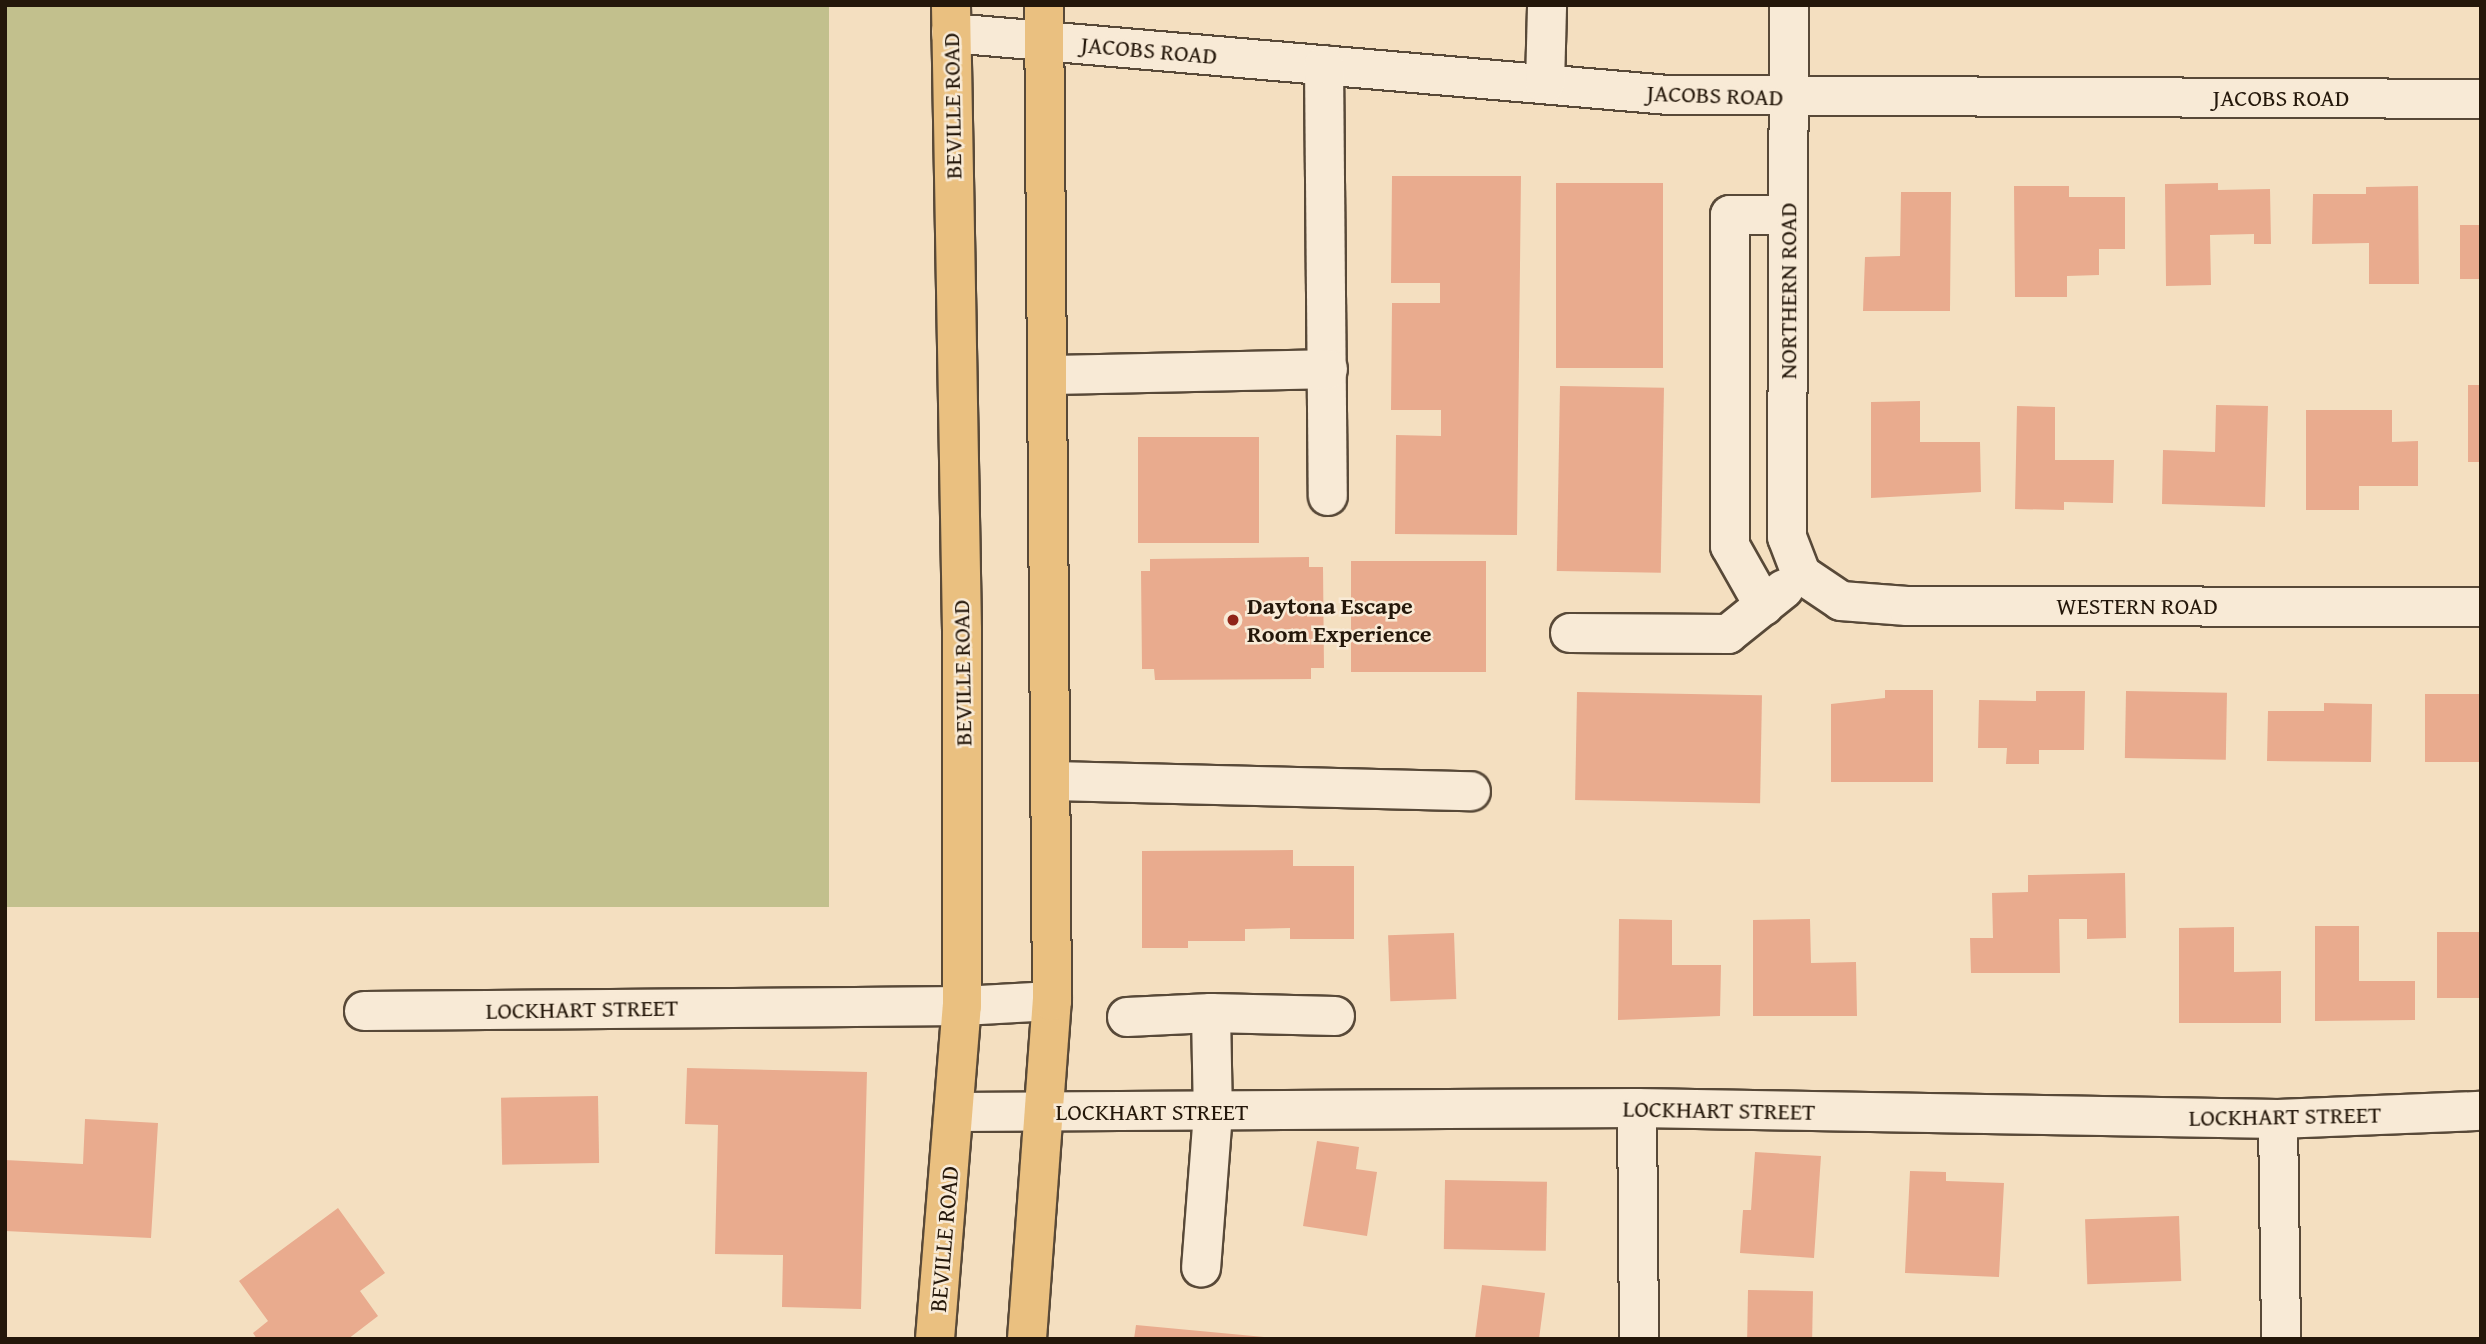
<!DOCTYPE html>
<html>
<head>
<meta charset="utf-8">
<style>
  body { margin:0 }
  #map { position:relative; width:2486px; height:1344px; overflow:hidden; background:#f4dfc0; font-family:"Gentium Book Plus",serif }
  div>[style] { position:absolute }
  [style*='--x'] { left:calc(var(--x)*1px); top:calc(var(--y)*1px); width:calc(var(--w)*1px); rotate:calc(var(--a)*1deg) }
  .green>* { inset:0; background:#c2c08d; transform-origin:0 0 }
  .building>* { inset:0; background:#e9ab8e; transform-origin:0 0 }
  .roads { filter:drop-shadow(2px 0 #584938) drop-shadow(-2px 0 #584938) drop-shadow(0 2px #584938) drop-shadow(0 -2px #584938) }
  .minor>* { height:38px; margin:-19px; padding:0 19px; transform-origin:19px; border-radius:19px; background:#f8ead6 }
  .major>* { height:38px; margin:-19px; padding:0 19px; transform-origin:19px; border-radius:19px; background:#eac080 }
  .dots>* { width:19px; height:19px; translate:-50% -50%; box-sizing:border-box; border:4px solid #f8ead6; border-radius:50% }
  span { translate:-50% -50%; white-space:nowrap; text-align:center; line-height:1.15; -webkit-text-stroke:5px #f8ead6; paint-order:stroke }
  .street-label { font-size:24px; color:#24170a }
  .poi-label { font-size:24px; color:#24170a; font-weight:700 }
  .left { translate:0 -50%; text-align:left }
  .frame { position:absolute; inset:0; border:7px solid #24170a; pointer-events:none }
</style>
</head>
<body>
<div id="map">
  <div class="green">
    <div style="left:5px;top:5px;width:824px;height:902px"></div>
  </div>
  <div class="building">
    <div style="clip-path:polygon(1392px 176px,1521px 176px,1517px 535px,1395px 534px,1396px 435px,1441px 436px,1441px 410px,1391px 410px,1392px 303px,1440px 303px,1440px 283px,1391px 283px)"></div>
    <div style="left:1663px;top:183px;width:185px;height:107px;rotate:90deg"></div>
    <div style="clip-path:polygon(2218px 183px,2218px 190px,2270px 189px,2271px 244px,2254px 244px,2254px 234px,2210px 235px,2211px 285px,2166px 286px,2165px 184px)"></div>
    <div style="clip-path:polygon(2014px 186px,2069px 186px,2069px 197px,2125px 197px,2125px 249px,2099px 249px,2099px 275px,2067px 276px,2067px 297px,2015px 297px)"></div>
    <div style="clip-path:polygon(2418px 186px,2419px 284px,2369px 284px,2369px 243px,2312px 244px,2313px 194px,2366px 194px,2366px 187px)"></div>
    <div style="clip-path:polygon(1901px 192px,1951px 192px,1950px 311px,1863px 311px,1865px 257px,1900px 256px)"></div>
    <div style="left:2460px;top:225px;width:21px;height:54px"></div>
    <div style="left:2468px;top:385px;width:13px;height:77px"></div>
    <div style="left:1560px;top:386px;width:104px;height:185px;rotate:1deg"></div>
    <div style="clip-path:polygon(1920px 401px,1920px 442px,1980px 442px,1981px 492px,1871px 498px,1871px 402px)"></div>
    <div style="clip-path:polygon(2216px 405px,2268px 406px,2265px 507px,2162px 504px,2163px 450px,2215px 452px)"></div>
    <div style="clip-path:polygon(2017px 406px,2055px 407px,2055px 460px,2114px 460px,2113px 503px,2064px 502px,2064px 510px,2015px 509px)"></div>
    <div style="clip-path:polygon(2306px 410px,2392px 410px,2392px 442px,2418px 441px,2418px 486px,2359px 486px,2359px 510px,2306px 510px)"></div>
    <div style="left:1138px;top:437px;width:121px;height:106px"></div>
    <div style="clip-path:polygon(1309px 557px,1309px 567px,1323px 567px,1324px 668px,1311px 668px,1311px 679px,1155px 680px,1154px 669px,1142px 669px,1141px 571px,1150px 571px,1150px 559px)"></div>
    <div style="left:1486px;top:561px;width:111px;height:135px;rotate:90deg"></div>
    <div style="clip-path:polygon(1885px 690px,1933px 690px,1933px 782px,1831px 782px,1831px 704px,1885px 698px)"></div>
    <div style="clip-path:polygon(2036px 691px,2085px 691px,2084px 750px,2039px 750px,2039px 764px,2006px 764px,2007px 748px,1978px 748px,1979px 700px,2036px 701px)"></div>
    <div style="left:2126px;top:691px;width:101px;height:67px;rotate:1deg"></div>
    <div style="left:1577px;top:692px;width:185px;height:108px;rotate:1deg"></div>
    <div style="left:2425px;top:694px;width:56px;height:68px"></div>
    <div style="clip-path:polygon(2324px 703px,2372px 704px,2371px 762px,2267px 761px,2268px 711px,2324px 711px)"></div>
    <div style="clip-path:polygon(1293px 850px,1293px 866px,1354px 866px,1354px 939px,1290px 939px,1290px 928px,1245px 929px,1245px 941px,1188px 941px,1188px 948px,1142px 948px,1142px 851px)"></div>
    <div style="clip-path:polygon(2125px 873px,2126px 938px,2087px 939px,2087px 919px,2059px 919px,2060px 973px,1971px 973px,1970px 938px,1993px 938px,1992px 893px,2028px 892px,2028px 875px)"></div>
    <div style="clip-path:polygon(1619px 919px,1672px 920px,1672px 965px,1721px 965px,1720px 1016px,1618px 1020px)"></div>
    <div style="clip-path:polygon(1810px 919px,1811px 963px,1856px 962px,1857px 1016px,1753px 1016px,1753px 920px)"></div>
    <div style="clip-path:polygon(2315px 926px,2359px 926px,2359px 981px,2415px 981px,2415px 1020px,2315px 1021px)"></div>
    <div style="clip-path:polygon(2234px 927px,2234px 972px,2281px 971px,2281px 1023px,2179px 1023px,2179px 928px)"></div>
    <div style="left:2481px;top:932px;width:66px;height:44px;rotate:90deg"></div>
    <div style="left:1454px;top:933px;width:66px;height:66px;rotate:88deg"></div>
    <div style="clip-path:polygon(687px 1068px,867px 1072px,861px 1309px,782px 1307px,783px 1255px,715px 1254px,718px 1125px,685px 1124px)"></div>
    <div style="left:598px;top:1096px;width:67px;height:97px;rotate:89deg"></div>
    <div style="clip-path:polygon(85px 1119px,158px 1123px,151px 1238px,5px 1231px,5px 1160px,83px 1164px)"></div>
    <div style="clip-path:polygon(1317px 1141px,1359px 1147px,1356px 1169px,1377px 1172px,1367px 1236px,1303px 1226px)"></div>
    <div style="clip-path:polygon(1755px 1152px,1821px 1156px,1814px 1258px,1740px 1253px,1743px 1210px,1751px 1210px)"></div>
    <div style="clip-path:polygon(1910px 1171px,1946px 1172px,1946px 1181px,2004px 1183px,1999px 1277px,1905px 1273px)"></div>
    <div style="left:1445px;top:1180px;width:102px;height:69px;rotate:1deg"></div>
    <div style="clip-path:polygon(338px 1208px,385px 1273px,360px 1291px,378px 1316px,348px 1339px,257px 1339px,253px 1333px,268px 1321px,239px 1281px)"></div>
    <div style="left:2179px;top:1216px;width:65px;height:94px;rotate:88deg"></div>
    <div style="clip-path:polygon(1482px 1285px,1545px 1293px,1539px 1339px,1475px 1339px)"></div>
    <div style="left:1748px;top:1290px;width:65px;height:49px;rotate:1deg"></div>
    <div style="clip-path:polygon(1136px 1325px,1264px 1337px,1264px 1339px,1134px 1339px)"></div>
  </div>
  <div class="roads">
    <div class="minor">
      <div style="--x:1789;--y:5;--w:532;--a:90.22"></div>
      <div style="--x:1787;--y:537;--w:40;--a:69"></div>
      <div style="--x:951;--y:33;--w:720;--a:4.94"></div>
      <div style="--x:1668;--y:95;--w:813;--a:0.28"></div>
      <div style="--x:1324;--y:65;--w:431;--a:89.5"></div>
      <div style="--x:1545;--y:84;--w:79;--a:-88.5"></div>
      <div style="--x:1048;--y:375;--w:280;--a:-1.2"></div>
      <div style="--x:1801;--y:574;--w:48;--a:34"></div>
      <div style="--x:1841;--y:601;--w:66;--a:4.3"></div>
      <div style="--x:1907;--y:606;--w:574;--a:0.1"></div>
      <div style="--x:1764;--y:606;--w:69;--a:-119.5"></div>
      <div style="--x:1730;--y:546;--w:331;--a:-90"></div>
      <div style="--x:1730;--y:215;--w:58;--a:0"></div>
      <div style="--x:1570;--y:633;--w:158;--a:0.4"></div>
      <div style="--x:1728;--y:634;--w:72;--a:-38.8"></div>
      <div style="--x:1052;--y:781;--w:419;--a:1.4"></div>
      <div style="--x:364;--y:1011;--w:598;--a:-0.48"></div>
      <div style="--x:962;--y:1006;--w:90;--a:-3.2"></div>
      <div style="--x:1211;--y:1013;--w:124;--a:1.4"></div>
      <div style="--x:1127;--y:1017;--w:84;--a:-2.7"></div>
      <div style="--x:1211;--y:1013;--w:100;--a:88.9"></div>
      <div style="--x:1213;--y:1113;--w:155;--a:94.4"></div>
      <div style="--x:1637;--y:1108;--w:231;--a:89.5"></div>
      <div style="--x:956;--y:1112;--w:681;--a:-0.34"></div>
      <div style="--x:1637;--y:1108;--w:641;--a:0.98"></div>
      <div style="--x:2278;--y:1119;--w:203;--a:-2.3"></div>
      <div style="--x:2278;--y:1119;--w:220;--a:89.2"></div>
    </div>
    <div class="major">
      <div style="--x:935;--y:1339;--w:334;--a:-85.4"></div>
      <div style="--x:962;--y:1006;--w:376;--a:-90"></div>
      <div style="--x:962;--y:630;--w:625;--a:-91.01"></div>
      <div style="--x:1027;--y:1339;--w:339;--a:-85.8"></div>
      <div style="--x:1052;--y:1001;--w:996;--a:-90.46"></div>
    </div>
  </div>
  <div class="dots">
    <div style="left:1233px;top:620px;background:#8f2418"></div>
  </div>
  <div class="street-label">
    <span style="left:1149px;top:50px;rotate:5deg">JACOBS ROAD</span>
    <span style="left:1715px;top:95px;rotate:2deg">JACOBS ROAD</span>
    <span style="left:2281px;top:98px">JACOBS ROAD</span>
    <span style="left:952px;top:106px;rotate:-91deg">BEVILLE ROAD</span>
    <span style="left:1788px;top:291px;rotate:-90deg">NORTHERN ROAD</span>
    <span style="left:2137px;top:606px">WESTERN ROAD</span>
    <span style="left:962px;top:673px;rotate:-91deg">BEVILLE ROAD</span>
    <span style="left:582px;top:1009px;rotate:-1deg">LOCKHART STREET</span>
    <span style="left:1719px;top:1110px;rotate:1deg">LOCKHART STREET</span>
    <span style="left:1152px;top:1112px">LOCKHART STREET</span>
    <span style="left:2285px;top:1116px;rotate:-1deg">LOCKHART STREET</span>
    <span style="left:944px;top:1239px;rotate:-85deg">BEVILLE ROAD</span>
  </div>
  <div class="poi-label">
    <span class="left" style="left:1247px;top:620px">Daytona Escape<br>Room Experience</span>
  </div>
  <div class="frame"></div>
</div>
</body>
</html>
